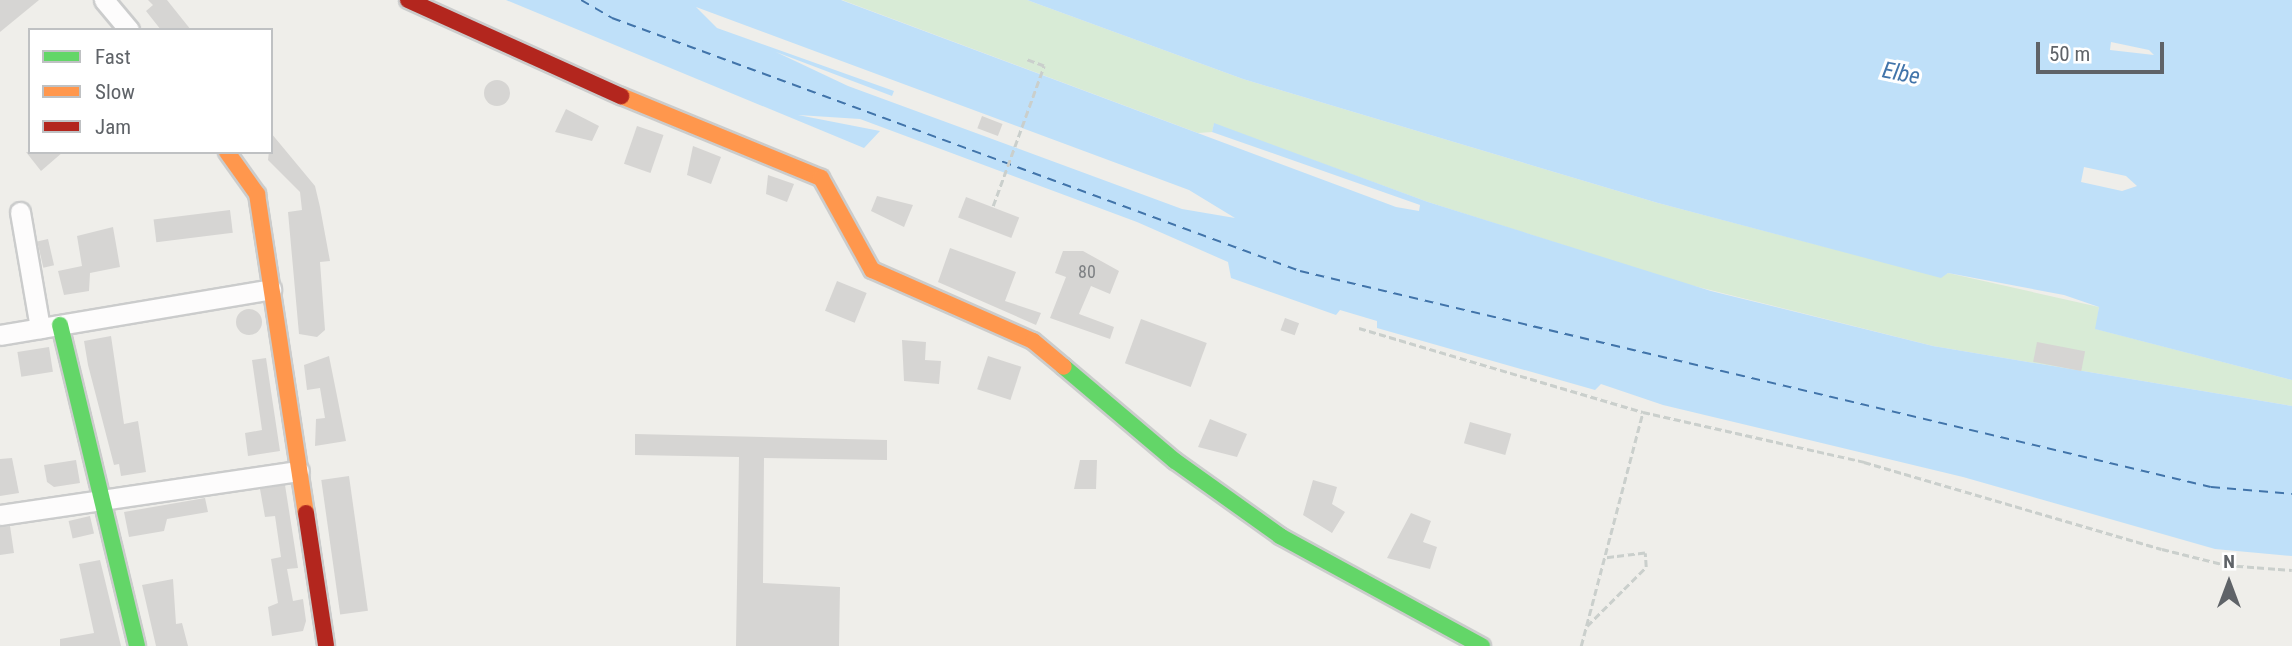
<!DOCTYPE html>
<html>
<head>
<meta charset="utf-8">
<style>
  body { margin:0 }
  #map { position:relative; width:2292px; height:646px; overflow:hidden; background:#efeeea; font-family:"Roboto Condensed",sans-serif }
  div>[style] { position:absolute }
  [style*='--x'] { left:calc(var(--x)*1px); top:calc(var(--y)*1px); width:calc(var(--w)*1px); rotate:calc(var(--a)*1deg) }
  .green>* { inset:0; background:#d8ebd6 }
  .water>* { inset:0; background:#bfe0f9 }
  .ferry>* { height:2px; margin-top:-1px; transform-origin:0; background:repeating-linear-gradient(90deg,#4174aa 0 9px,transparent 0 16px) }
  .building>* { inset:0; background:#d6d5d3; transform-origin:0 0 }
  .round { border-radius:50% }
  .path>* { height:2.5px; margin-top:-1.25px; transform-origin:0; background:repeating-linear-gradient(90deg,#cacfcc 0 7px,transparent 0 10.5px) }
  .roads { filter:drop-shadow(2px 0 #cbcccc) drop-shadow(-2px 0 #cbcccc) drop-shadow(0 2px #cbcccc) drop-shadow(0 -2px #cbcccc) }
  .street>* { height:19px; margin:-9.5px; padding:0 9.5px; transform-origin:9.5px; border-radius:9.5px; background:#fdfcfc }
  .fast>* { height:16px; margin:-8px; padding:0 8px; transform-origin:8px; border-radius:8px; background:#63d668 }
  .slow>* { height:16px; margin:-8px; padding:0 8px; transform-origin:8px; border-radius:8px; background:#ff974d }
  .jam>* { height:16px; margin:-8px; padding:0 8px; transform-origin:8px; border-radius:8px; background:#b3261e }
  span { translate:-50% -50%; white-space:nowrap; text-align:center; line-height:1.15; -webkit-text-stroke:6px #fff; paint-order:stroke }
  .number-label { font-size:18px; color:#7e8184 }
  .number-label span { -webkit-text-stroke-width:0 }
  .water-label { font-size:23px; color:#4174aa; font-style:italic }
  .legend { position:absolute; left:28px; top:28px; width:245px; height:126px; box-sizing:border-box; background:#fff; border:2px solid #bfc1c3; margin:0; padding:9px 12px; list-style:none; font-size:21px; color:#5f6368 }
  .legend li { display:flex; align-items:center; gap:14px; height:35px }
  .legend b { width:35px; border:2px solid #bfc1c3 }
  .north { position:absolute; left:2194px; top:548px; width:70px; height:70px; -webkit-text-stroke:5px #fff; paint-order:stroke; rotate:0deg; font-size:19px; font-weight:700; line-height:28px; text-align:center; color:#5f6368 }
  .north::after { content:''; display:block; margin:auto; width:24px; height:32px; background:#5f6368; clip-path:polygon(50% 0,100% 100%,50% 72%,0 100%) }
  .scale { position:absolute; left:2036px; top:42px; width:128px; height:32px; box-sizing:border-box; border:4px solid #5f6368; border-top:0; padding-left:9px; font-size:21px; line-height:24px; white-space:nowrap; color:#5f6368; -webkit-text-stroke:5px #fff; paint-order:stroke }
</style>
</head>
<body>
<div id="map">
  <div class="green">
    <div style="clip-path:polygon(842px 0,1027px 0,1243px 79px,1658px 203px,1941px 277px,1948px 273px,2099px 307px,2096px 329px,2292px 380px,2292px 406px,1933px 346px,1682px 283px,1428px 202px,1214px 124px,1212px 132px,1198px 133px)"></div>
  </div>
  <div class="water">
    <div style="clip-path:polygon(evenodd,506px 0,841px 0,1396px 207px,1419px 211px,1420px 205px,1212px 132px,1214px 123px,1428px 202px,1711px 291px,1933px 346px,2292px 406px,2292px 556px,2215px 549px,1963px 477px,1663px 405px,1601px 384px,1595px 390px,1377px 328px,1377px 321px,1340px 310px,1336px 315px,1231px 278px,1228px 262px,1137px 222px,860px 119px,798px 115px,880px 131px,864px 148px,506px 0,696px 7px,1189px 190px,1235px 218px,1182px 209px,848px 86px,776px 52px,892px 96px,894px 91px,717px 28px,696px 7px)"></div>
    <div style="clip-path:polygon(evenodd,1027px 0,2292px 0,2292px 380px,2095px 329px,2099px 307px,2064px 295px,1948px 273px,1941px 278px,1658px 203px,1243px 79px,1027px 0,2111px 42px,2149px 50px,2154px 55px,2110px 50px,2111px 42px,1027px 0,2084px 167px,2126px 176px,2137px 186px,2122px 191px,2081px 182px,2084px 167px)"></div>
  </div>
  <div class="ferry">
    <div style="--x:581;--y:0;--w:36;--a:30"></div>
    <div style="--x:612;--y:18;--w:733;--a:20.19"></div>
    <div style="--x:1300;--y:271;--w:936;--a:13.34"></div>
    <div style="--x:2211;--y:487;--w:81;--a:4.9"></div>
  </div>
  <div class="building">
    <div style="clip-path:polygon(0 0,39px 0,0 32px)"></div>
    <div style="clip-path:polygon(148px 0,167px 0,191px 30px,161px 30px,146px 11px,153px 5px)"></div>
    <div class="round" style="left:484px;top:80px;width:26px;height:26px"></div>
    <div style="clip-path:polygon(566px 109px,599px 126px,592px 141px,555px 132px)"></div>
    <div style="left:982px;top:116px;width:22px;height:13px;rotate:21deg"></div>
    <div style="left:637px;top:126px;width:28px;height:40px;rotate:19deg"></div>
    <div style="clip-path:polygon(271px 133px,315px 186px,320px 207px,330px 261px,320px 262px,325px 330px,317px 337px,299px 334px,288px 212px,302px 210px,300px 192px,268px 160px)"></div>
    <div style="clip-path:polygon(693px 146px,721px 157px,711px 184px,687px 175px)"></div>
    <div style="clip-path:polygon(26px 152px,63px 152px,41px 171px)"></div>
    <div style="clip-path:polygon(768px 175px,794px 184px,787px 202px,766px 194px)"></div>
    <div style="clip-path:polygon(877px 196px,913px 205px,904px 227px,871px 211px)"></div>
    <div style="left:966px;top:197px;width:57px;height:22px;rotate:21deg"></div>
    <div style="left:230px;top:210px;width:23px;height:77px;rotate:83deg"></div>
    <div style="clip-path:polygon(113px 227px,120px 267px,90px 273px,89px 291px,64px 295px,58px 271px,82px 266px,77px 236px)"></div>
    <div style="left:48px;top:239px;width:27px;height:11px;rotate:77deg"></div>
    <div style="clip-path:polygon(950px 248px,1016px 272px,1005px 301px,1041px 313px,1036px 325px,938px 282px)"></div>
    <div style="clip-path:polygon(1063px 251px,1083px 251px,1119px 271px,1110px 294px,1091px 286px,1079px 314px,1114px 327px,1110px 339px,1050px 318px,1066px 277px,1055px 273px)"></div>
    <div style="left:837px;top:281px;width:32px;height:32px;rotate:22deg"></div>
    <div class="round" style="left:236px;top:309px;width:26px;height:26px"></div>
    <div style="left:1285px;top:318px;width:15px;height:13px;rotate:20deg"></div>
    <div style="left:1141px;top:319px;width:70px;height:47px;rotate:20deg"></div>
    <div style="clip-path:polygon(111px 336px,124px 424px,138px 421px,146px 472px,121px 476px,119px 464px,114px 465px,88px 365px,84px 341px)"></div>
    <div style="clip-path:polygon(902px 340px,926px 342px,925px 360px,941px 361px,939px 384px,904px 381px)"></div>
    <div style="left:2037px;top:342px;width:49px;height:20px;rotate:11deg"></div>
    <div style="left:49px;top:347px;width:25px;height:32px;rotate:81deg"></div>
    <div style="clip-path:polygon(329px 356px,346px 441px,315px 446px,316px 419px,325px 418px,320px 388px,307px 390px,304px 365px)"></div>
    <div style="left:988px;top:356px;width:35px;height:35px;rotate:18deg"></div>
    <div style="clip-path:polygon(266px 358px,280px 451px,248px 456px,245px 433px,262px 430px,252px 360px)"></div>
    <div style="clip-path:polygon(1210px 419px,1247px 434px,1237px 457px,1198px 447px)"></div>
    <div style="left:1470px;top:422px;width:43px;height:22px;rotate:16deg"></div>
    <div style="clip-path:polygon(635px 434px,887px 440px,887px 460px,764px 458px,763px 583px,840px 587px,839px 646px,736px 646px,739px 457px,635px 455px)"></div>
    <div style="clip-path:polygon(12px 458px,19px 493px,0 496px,0 459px)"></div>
    <div style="clip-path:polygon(76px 460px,80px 483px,54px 487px,47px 482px,44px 465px)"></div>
    <div style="clip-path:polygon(1080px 460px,1097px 460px,1096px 489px,1074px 489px)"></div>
    <div style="left:349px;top:476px;width:136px;height:28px;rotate:82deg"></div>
    <div style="clip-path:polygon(1313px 480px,1337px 487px,1332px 504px,1345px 512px,1332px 533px,1303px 515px)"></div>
    <div style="clip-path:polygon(285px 485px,298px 568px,287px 569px,293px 601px,303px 599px,306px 621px,303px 631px,272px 636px,268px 607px,278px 603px,271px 559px,281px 557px,275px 516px,265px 517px,260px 489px)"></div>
    <div style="clip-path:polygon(205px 498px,208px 512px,167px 519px,164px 531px,129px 537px,124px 512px)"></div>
    <div style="clip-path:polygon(1411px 513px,1431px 521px,1423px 542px,1437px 547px,1430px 569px,1387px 558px)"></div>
    <div style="left:90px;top:516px;width:18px;height:22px;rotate:77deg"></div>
    <div style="clip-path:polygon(10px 526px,14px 553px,0 555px,0 527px)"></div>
    <div style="clip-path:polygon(100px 560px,121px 646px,60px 646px,60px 639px,94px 633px,79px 564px)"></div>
    <div style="clip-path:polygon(173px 579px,176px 624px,182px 623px,188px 646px,156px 646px,142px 585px)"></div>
  </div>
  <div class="path">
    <div style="--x:993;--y:206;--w:149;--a:-70"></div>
    <div style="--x:1044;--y:66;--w:20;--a:-160"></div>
    <div style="--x:1359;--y:328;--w:296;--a:16.5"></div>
    <div style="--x:1643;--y:412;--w:227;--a:12.7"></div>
    <div style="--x:1864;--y:462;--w:310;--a:16.3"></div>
    <div style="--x:2162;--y:549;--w:66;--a:14"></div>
    <div style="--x:2226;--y:565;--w:66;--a:4.3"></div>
    <div style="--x:1587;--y:626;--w:83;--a:-45"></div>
    <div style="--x:1646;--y:567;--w:14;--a:-94"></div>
    <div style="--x:1645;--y:553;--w:41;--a:173"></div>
    <div style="--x:1581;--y:646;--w:242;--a:-75.2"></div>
  </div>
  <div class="roads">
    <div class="street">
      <div style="--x:104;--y:0;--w:39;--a:50"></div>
      <div style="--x:20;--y:212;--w:118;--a:80.2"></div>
      <div style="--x:0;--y:335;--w:275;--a:-9.6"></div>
      <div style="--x:0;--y:515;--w:302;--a:-8.4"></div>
    </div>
    <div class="fast">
      <div style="--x:60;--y:325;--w:330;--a:76.5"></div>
      <div style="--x:1064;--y:367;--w:145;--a:40.3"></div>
      <div style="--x:1175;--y:461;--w:129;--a:35.5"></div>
      <div style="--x:1280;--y:536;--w:230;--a:28.6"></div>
    </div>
    <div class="slow">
      <div style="--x:621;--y:96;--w:216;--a:22.3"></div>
      <div style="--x:821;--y:178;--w:105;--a:61"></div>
      <div style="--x:872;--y:270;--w:176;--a:23.8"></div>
      <div style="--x:1033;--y:341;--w:40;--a:40"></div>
      <div style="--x:227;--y:152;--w:52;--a:54.5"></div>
      <div style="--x:257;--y:194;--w:323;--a:81.3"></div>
    </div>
    <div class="jam">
      <div style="--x:408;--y:0;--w:234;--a:24.3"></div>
      <div style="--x:306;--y:513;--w:134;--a:81.4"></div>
    </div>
  </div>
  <div class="number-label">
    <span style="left:1087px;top:272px">80</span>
  </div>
  <div class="water-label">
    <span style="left:1901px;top:74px;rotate:11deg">Elbe</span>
  </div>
  <ul class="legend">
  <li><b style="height:9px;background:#63d668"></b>Fast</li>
  <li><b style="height:9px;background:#ff974d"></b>Slow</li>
  <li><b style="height:9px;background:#b3261e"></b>Jam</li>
  </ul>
  <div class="north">N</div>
  <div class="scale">50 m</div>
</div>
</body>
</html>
